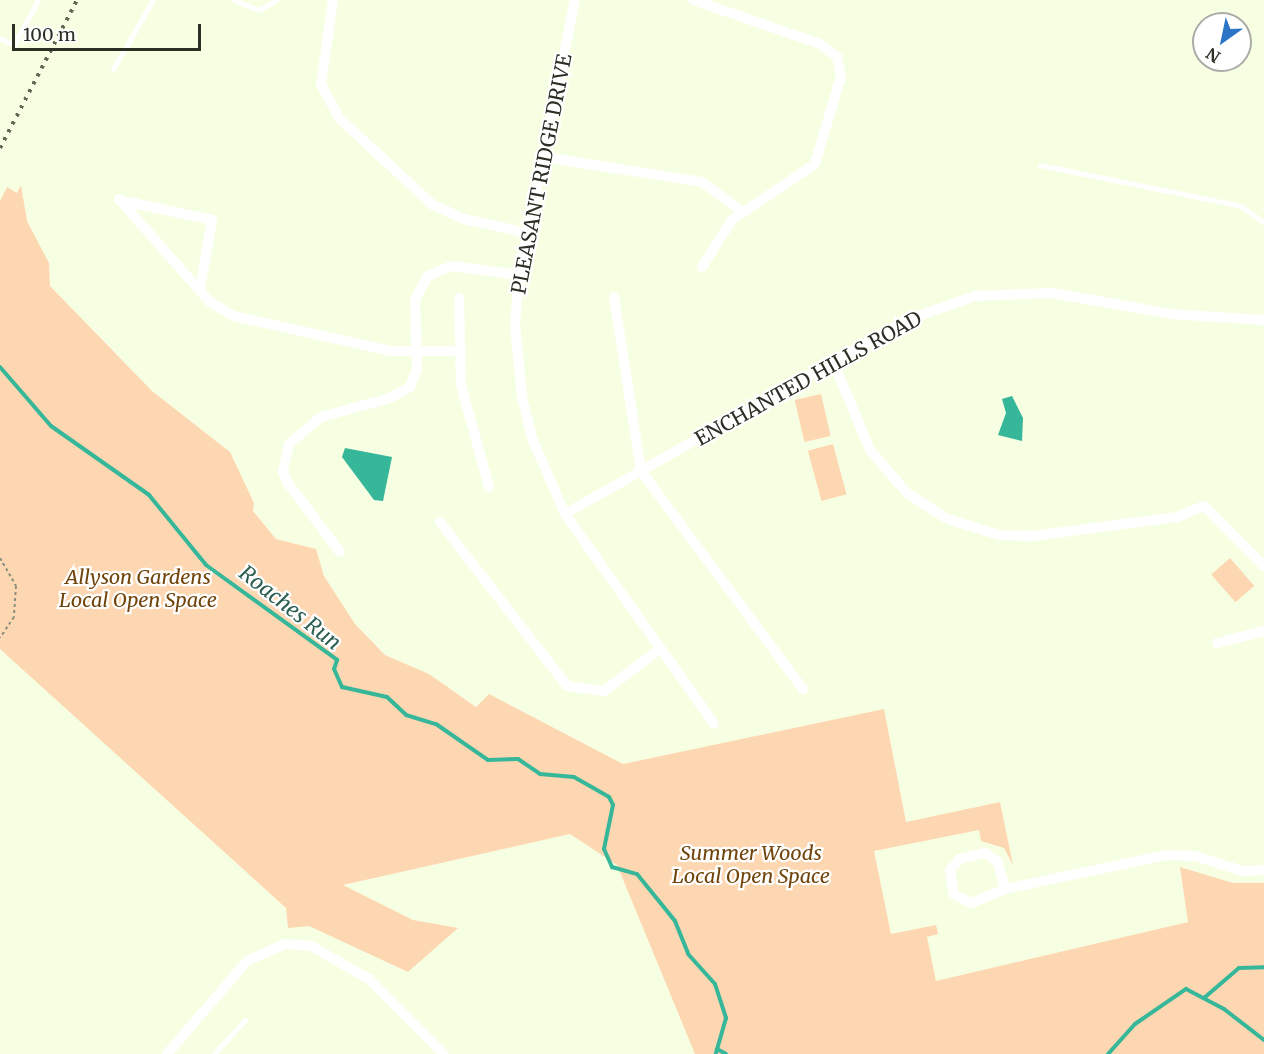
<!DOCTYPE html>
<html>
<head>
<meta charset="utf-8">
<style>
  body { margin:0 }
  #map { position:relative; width:1264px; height:1054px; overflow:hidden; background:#f7ffe3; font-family:Merriweather,serif }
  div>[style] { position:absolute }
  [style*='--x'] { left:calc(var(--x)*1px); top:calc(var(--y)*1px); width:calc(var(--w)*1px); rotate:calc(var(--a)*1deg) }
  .green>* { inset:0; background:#fdd7b2; transform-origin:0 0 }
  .water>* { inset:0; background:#36b799 }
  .stream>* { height:4px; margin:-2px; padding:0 2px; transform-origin:2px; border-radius:2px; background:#36b799 }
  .path>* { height:2px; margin-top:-1px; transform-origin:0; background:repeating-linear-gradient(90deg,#8b907d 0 3px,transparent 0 6px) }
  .service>* { height:5px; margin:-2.5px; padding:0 2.5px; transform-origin:2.5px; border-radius:2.5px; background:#fff }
  .minor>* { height:10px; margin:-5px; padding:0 5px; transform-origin:5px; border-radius:5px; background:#fff }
  .rail>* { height:4px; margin-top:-2px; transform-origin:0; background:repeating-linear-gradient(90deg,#636758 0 3px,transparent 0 9px) }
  span { translate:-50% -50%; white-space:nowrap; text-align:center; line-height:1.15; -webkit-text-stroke:4.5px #fff; paint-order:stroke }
  .street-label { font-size:20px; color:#2c2f24 }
  .park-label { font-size:20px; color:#70440b; font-style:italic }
  .water-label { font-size:21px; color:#2c5f51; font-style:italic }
  .north { position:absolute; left:1192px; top:12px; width:60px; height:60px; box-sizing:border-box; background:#fff; border:2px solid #abaca7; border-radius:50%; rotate:213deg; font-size:16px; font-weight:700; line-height:24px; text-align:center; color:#2c2f24 }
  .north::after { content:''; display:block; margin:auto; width:21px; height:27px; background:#2c74c5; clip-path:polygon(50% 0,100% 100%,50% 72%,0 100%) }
  .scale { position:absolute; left:12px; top:24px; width:189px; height:27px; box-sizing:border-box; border:3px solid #2c2f24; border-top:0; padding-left:8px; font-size:18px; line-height:21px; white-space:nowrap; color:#2c2f24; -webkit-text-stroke:4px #fff; paint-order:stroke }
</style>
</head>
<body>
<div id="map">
  <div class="green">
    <div style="clip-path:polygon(21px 185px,27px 221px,49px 263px,50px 286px,152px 391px,230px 452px,254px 503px,253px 511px,276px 539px,316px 549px,324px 576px,355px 624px,385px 655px,429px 674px,476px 707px,489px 694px,623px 764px,884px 709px,906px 822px,1000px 802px,1013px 865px,1004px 848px,981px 841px,979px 830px,874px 851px,891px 934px,936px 925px,938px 934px,927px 937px,936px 981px,1188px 922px,1180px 867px,1233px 883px,1264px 883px,1264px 1054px,695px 1054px,617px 865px,570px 834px,343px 885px,413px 920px,458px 928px,408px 972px,309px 926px,288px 928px,286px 908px,0 649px,0 201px,7px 187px,17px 193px)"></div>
    <div style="left:821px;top:394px;width:43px;height:27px;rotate:77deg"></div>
    <div style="left:833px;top:444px;width:52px;height:26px;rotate:75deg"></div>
    <div style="left:1230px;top:558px;width:37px;height:25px;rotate:49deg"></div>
  </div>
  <div class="water">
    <div style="clip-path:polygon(1012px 396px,1023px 418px,1022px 441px,998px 435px,1006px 413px,1002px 399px)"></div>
    <div style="clip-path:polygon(345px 448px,392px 457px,383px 501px,374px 500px,342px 457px)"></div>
  </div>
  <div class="stream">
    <div style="--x:0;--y:367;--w:78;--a:49.2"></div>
    <div style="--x:51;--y:426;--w:120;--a:35.1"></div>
    <div style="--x:149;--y:495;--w:90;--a:50.8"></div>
    <div style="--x:206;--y:565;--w:162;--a:35.9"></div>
    <div style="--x:337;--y:660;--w:9;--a:108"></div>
    <div style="--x:334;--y:669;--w:20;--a:66"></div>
    <div style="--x:342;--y:687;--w:46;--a:12.5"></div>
    <div style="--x:387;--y:697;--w:26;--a:43"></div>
    <div style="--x:406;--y:715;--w:31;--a:17"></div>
    <div style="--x:436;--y:724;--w:63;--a:34.7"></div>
    <div style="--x:488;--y:760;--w:30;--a:-2"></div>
    <div style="--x:518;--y:759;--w:27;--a:34"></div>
    <div style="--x:540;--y:774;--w:34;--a:5"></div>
    <div style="--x:574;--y:777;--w:40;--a:29.7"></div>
    <div style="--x:609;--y:797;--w:9;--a:63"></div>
    <div style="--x:613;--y:805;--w:45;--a:101.6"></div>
    <div style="--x:604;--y:849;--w:20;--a:66"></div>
    <div style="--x:612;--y:867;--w:26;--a:16"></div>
    <div style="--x:637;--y:874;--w:60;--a:51"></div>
    <div style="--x:675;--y:921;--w:35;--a:68"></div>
    <div style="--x:688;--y:954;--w:40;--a:48"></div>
    <div style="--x:715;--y:984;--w:36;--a:72"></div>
    <div style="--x:726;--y:1018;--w:37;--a:106"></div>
    <div style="--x:1204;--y:998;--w:46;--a:-40.6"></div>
    <div style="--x:1239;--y:968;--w:25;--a:-2"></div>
    <div style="--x:717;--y:1049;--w:10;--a:29"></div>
    <div style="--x:1108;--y:1054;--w:40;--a:-48"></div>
    <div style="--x:1135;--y:1024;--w:62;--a:-34.5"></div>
    <div style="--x:1186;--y:989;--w:43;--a:27.8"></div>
    <div style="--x:1224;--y:1009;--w:51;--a:37.8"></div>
  </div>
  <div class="path">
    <div style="--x:0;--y:558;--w:32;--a:60"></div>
    <div style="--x:16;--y:586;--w:31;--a:94"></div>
    <div style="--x:14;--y:617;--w:25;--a:124"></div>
  </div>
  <div class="service">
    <div style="--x:234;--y:0;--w:27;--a:22"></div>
    <div style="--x:259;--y:10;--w:20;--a:-30"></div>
    <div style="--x:0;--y:38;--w:16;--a:27"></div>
    <div style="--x:14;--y:45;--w:51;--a:-61.9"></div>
    <div style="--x:113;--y:69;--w:80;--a:-59.9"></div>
    <div style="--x:1040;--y:165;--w:205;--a:11.5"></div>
    <div style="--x:1241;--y:206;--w:29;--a:36"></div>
    <div style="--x:214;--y:1054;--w:46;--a:-47.6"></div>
  </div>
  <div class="minor">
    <div style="--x:333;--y:0;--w:85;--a:98.1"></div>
    <div style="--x:321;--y:84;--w:38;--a:62"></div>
    <div style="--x:339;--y:118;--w:128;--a:42.8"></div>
    <div style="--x:433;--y:205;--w:34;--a:24"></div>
    <div style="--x:464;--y:219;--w:65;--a:12.5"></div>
    <div style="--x:575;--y:0;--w:281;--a:101.5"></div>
    <div style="--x:519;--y:275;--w:49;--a:94.7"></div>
    <div style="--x:515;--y:324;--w:73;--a:84.5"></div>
    <div style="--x:522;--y:397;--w:42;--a:76.3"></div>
    <div style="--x:532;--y:438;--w:83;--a:66.5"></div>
    <div style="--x:565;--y:514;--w:257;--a:54.6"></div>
    <div style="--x:693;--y:0;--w:132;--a:19"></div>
    <div style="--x:818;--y:43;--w:24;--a:36"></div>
    <div style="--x:837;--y:57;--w:19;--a:78"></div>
    <div style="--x:841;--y:76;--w:92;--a:106.5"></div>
    <div style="--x:815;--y:164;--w:100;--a:146"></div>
    <div style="--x:732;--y:220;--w:56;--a:122.6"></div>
    <div style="--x:543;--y:157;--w:161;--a:8.9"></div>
    <div style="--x:702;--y:182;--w:51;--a:36.2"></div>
    <div style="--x:119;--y:199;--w:136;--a:48.6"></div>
    <div style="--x:209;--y:301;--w:28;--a:32"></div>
    <div style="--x:233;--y:316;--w:162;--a:12.5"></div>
    <div style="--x:391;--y:351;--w:67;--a:0"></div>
    <div style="--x:119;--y:200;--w:95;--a:12.1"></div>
    <div style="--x:212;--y:220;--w:70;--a:99.9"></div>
    <div style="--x:614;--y:297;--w:176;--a:81.2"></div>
    <div style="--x:641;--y:471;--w:272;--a:53.4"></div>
    <div style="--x:459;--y:298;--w:87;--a:88.7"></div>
    <div style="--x:461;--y:385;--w:106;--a:74.6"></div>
    <div style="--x:834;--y:364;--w:93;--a:67.3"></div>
    <div style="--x:870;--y:450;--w:57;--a:49.3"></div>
    <div style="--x:907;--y:493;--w:48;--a:33"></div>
    <div style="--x:947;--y:519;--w:55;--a:16.8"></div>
    <div style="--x:1000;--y:535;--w:33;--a:2"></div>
    <div style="--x:1033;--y:536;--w:145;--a:-7.5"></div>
    <div style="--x:1177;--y:517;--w:29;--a:-22"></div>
    <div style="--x:1204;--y:506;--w:85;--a:45"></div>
    <div style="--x:565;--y:514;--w:391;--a:-29.6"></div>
    <div style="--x:905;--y:321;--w:74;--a:-19.7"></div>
    <div style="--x:975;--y:296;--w:77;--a:-2.2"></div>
    <div style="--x:1052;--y:293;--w:121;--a:10"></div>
    <div style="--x:1171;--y:314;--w:93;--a:3.7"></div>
    <div style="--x:440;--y:522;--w:207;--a:52.2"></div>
    <div style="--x:567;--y:686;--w:37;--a:8"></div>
    <div style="--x:604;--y:691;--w:70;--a:-36.9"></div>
    <div style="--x:340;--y:552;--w:88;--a:-127.1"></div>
    <div style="--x:287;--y:482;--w:12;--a:-110"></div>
    <div style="--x:283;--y:471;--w:28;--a:-77"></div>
    <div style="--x:289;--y:444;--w:42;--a:-40.2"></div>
    <div style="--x:321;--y:417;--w:72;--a:-15.4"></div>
    <div style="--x:390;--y:398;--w:23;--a:-29"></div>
    <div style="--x:410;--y:387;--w:19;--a:-69"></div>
    <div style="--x:417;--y:369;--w:70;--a:-91.6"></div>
    <div style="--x:415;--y:299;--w:26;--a:-61"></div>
    <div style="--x:428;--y:276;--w:26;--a:-23"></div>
    <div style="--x:452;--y:266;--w:68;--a:7.7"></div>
    <div style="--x:1217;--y:643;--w:49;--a:-14.3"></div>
    <div style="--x:1005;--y:889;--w:28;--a:-105"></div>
    <div style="--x:998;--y:862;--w:16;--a:-145"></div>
    <div style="--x:985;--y:853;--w:26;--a:167"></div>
    <div style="--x:960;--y:859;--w:15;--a:132"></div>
    <div style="--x:950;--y:870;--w:24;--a:81"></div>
    <div style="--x:954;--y:894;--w:19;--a:28"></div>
    <div style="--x:971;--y:903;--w:37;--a:-22"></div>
    <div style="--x:1005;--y:889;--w:166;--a:-11.9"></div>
    <div style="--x:1167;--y:855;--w:28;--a:2"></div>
    <div style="--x:1195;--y:856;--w:50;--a:17.4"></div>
    <div style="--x:1243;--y:871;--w:21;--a:-3"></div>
    <div style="--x:167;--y:1054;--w:123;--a:-49.3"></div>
    <div style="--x:247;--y:961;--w:42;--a:-24.1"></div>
    <div style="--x:285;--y:944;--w:26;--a:4"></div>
    <div style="--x:311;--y:946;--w:67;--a:29.6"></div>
    <div style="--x:369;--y:979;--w:106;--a:45"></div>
  </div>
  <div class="rail">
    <div style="--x:0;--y:148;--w:167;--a:-62.5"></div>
  </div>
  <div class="street-label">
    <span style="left:541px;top:174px;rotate:-79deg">PLEASANT RIDGE DRIVE</span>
    <span style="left:808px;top:378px;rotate:-29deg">ENCHANTED HILLS ROAD</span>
  </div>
  <div class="park-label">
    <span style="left:138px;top:588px">Allyson Gardens<br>Local Open Space</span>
    <span style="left:751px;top:864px">Summer Woods<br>Local Open Space</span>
  </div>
  <div class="water-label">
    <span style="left:290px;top:608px;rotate:38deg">Roaches Run</span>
  </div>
  <div class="north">N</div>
  <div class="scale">100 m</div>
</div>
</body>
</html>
